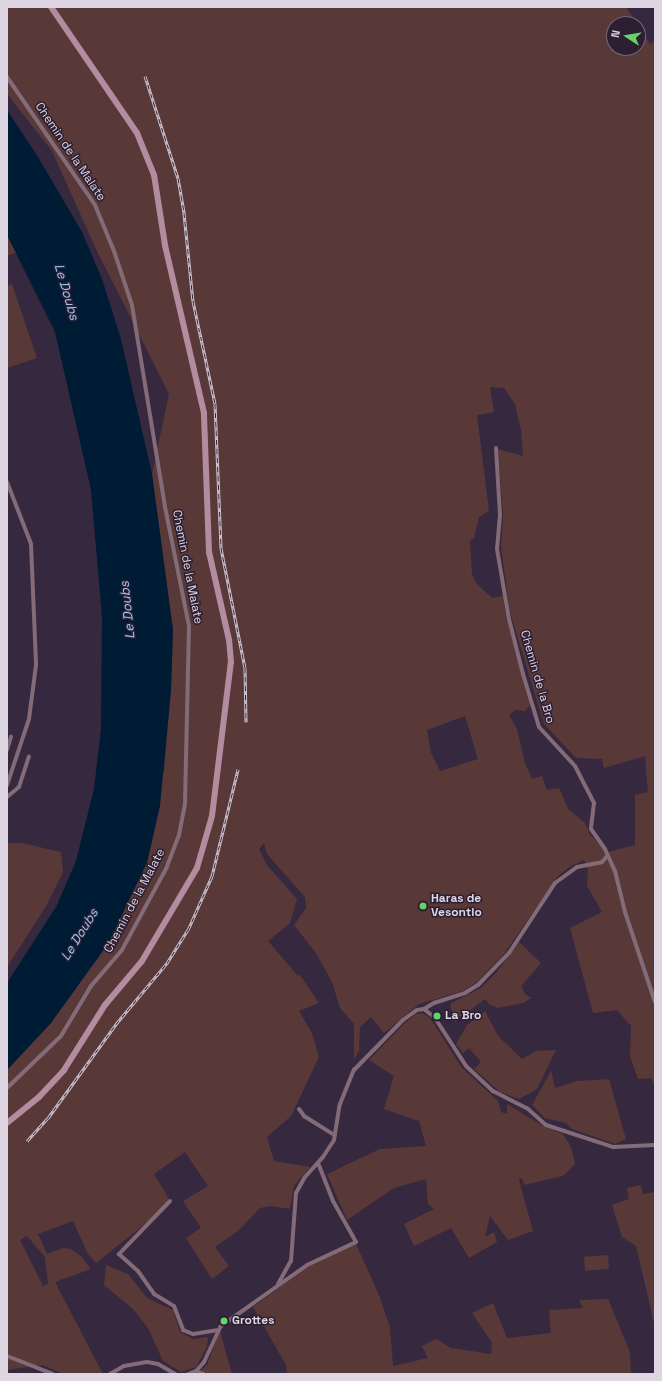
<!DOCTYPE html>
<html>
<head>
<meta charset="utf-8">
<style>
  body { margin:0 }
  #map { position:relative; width:662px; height:1381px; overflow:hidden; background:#36283e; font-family:"Space Grotesk",sans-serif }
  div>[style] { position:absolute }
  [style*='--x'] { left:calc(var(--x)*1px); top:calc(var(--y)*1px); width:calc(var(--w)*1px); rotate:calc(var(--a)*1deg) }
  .green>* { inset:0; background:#593938; transform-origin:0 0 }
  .water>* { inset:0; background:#001b34 }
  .street>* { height:4px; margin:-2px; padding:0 2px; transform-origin:2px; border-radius:2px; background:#836b77 }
  .secondary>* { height:6px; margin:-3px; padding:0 3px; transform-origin:3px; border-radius:3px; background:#b38d9f }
  .rail>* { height:3px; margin-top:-1.5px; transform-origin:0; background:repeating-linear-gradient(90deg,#2c1e33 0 4.5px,#cdc4d2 0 9px); box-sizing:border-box; border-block:1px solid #cdc4d2 }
  .dots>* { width:11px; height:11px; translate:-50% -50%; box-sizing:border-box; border:2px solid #2c1e33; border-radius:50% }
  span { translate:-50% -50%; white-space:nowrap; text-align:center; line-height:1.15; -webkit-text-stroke:3px #2c1e33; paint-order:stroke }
  .street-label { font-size:12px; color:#dfd6e3 }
  .poi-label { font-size:12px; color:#dfd6e3; font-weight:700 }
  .left { translate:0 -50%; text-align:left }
  .water-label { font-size:13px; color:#98cbfa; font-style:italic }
  .frame { position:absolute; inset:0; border:8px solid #dfd6e3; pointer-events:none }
  .north { position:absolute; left:606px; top:16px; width:40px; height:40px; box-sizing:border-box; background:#2c1e33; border:1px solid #746879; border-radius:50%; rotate:282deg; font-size:11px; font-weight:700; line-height:16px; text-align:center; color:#dfd6e3 }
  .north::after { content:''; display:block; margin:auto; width:14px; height:18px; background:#65d467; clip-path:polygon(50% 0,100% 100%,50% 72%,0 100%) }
</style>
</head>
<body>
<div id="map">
  <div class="green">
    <div style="clip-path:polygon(evenodd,7px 7px,626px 7px,637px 24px,614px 24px,614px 48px,638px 48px,638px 25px,650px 44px,655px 41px,655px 1085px,651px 1078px,638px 1079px,630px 1056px,631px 1026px,617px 1010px,593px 1013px,570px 928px,602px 912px,587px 886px,588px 869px,584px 860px,571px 866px,558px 876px,504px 954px,477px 982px,463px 991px,419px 1004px,384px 1033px,371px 1017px,360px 1027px,359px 1051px,354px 1059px,354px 1024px,340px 1008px,332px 982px,316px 953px,294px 925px,306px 908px,305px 897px,267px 854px,264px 843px,259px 849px,267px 865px,297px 899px,290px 923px,268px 941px,298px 976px,300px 975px,319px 1003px,299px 1011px,312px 1033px,319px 1057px,291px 1116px,267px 1137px,274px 1161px,310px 1167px,294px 1186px,290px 1209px,271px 1206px,260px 1208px,238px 1231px,215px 1247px,229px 1266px,212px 1279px,186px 1238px,201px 1228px,183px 1201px,208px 1186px,185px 1152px,154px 1174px,169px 1199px,150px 1220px,96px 1263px,88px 1254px,73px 1221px,38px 1234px,47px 1254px,64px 1248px,71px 1249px,81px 1256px,91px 1269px,55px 1282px,103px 1374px,63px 1374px,43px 1365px,7px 1370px,7px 1070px,51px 1023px,164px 771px,171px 690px,173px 630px,152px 474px,169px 394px,95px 247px,52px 151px,7px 94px,7px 7px,490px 387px,504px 388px,515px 404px,521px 430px,523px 456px,498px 449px,503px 515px,501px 547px,510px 612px,544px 724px,576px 758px,602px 759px,604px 768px,645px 756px,648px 792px,635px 795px,635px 845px,608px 852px,590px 835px,585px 823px,568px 809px,559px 788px,547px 790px,542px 776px,532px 779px,525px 763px,517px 729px,509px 715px,515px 710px,525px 711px,531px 704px,506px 616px,503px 596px,492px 598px,477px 584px,472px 574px,470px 541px,474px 538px,479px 517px,489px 511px,477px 415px,494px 412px,490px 387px,7px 7px,465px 716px,478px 759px,440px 771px,431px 753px,427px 730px,465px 716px,7px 7px,27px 1236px,45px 1257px,48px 1284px,43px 1286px,20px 1240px,27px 1236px)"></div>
    <div style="clip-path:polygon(7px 235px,18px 252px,7px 256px)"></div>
    <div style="clip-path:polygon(12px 284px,37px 358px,7px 368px,7px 286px)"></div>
    <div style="clip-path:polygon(7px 843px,22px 843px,61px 852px,63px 872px,45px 908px,7px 967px)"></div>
    <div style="clip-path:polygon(519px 942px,541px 963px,521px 986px,525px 994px,531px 998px,523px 1003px,498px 1008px,489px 1004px,485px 999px,455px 1022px,450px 1004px,481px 988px,496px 973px)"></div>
    <div style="clip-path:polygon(485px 1011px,498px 1036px,522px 1059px,536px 1051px,556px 1050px,537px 1089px,519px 1099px,500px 1092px,474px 1069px,481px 1062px,469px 1048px,463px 1053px,456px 1044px,467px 1025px)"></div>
    <div style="clip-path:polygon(422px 1013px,430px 1018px,462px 1068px,498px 1101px,501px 1112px,507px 1114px,507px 1104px,543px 1126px,563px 1134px,571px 1147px,575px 1164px,563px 1176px,524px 1185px,522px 1178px,519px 1180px,533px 1231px,508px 1240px,490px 1216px,485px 1237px,494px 1232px,497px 1242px,469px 1258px,451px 1228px,414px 1246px,404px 1224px,434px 1209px,428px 1204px,426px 1179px,394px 1188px,347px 1220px,327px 1174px,380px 1149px,426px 1146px,419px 1121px,384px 1109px,394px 1076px,369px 1060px,406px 1022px,416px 1014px)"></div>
    <div style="clip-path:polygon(551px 1071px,555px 1088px,577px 1081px,609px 1079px,626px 1139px,615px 1144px,572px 1129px,566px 1123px,545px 1118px,532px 1105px)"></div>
    <div style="clip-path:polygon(641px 1185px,643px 1194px,655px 1192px,655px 1327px,636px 1246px,622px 1237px,612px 1205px,629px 1199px,627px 1188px)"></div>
    <div style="clip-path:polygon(356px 1244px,379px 1295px,390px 1327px,393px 1366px,428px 1358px,422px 1346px,436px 1339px,451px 1348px,491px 1354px,492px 1343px,472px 1313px,493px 1303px,507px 1338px,551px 1333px,549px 1310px,583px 1308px,579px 1300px,608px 1299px,630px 1352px,631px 1374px,287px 1374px,286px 1365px,253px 1307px,310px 1265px)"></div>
    <div style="left:608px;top:1255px;width:14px;height:24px;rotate:86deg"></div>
    <div style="clip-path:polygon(106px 1265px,128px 1274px,147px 1298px,173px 1310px,180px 1332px,193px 1339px,208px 1337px,207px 1347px,196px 1367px,181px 1372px,163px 1361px,148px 1328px,133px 1309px,104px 1285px)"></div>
    <div style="clip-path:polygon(220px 1331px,232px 1374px,196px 1374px,207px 1365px)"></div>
  </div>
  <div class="water">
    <div style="clip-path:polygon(7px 110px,38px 157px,82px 232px,102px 279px,121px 339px,152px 474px,173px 630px,171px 690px,160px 806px,147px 863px,108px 944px,51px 1023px,7px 1070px,7px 983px,56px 907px,76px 861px,94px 789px,101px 729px,102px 617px,91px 490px,55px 332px,7px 235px)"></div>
  </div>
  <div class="street">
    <div style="--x:7;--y:77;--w:155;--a:55.5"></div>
    <div style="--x:95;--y:205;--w:50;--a:67.6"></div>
    <div style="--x:114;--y:251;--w:57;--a:71.6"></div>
    <div style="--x:132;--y:305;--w:205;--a:80.7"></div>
    <div style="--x:165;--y:507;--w:121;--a:78.6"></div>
    <div style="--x:189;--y:626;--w:178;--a:91.3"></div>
    <div style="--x:185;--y:804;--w:32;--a:101"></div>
    <div style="--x:179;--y:835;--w:34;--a:111"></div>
    <div style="--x:167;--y:867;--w:94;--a:118.5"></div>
    <div style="--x:122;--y:950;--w:48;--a:130.7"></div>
    <div style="--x:91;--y:986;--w:58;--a:121"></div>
    <div style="--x:61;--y:1036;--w:75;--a:136.1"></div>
    <div style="--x:496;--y:448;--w:67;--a:86.6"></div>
    <div style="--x:500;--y:515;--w:34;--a:95"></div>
    <div style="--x:497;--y:549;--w:71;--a:80.3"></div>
    <div style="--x:509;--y:619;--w:57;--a:75.7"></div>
    <div style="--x:523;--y:674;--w:55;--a:73.2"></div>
    <div style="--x:539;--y:727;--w:53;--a:47.3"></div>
    <div style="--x:575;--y:766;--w:42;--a:62.8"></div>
    <div style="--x:594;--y:803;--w:26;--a:97"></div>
    <div style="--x:591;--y:829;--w:24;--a:55"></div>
    <div style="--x:605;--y:849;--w:24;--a:66"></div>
    <div style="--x:615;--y:871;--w:42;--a:76.3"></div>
    <div style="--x:625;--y:912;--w:95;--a:71.6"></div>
    <div style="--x:7;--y:482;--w:66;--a:68.8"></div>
    <div style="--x:31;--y:544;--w:121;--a:87.6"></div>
    <div style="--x:36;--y:665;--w:54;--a:97.4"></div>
    <div style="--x:29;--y:719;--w:70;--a:108.4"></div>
    <div style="--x:7;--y:750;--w:14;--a:-73"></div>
    <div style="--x:7;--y:797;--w:16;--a:-40"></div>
    <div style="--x:19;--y:787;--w:32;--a:-72"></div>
    <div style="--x:424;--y:1009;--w:12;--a:-31"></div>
    <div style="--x:434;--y:1003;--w:33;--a:-18"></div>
    <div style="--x:465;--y:993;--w:15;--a:-32"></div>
    <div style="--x:478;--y:985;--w:45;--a:-45.9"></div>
    <div style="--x:509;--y:953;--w:84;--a:-56.7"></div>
    <div style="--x:555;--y:883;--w:27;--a:-36"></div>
    <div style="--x:577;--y:867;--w:25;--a:-11"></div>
    <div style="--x:602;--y:862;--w:9;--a:-49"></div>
    <div style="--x:299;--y:1109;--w:9;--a:54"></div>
    <div style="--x:304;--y:1116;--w:36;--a:32"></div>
    <div style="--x:170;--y:1201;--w:74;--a:133.9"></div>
    <div style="--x:119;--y:1254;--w:25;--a:42"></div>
    <div style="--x:138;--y:1271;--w:28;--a:55"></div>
    <div style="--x:154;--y:1294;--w:23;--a:31"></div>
    <div style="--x:174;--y:1306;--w:26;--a:69"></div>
    <div style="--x:183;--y:1330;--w:11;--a:22"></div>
    <div style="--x:193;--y:1334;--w:24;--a:-9"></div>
    <div style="--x:278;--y:1284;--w:26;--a:-61"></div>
    <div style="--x:291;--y:1261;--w:68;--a:-85.8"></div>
    <div style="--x:296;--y:1193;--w:18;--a:-61"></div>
    <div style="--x:305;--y:1177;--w:27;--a:-48"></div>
    <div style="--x:323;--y:1157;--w:20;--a:-57"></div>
    <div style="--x:334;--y:1140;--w:36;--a:-81"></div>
    <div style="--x:340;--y:1104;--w:37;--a:-68"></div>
    <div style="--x:354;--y:1070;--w:70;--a:-45.6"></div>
    <div style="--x:403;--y:1020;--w:17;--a:-36"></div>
    <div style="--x:417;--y:1010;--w:7;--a:-8"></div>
    <div style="--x:424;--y:1009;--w:14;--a:39"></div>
    <div style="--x:435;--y:1018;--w:57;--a:57.1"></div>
    <div style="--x:466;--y:1066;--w:37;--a:43"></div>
    <div style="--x:493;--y:1091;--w:38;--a:27"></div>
    <div style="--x:527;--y:1108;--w:25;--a:42"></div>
    <div style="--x:546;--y:1125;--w:71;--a:18.2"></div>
    <div style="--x:613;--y:1147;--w:42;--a:-2.7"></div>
    <div style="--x:7;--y:1356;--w:49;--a:21.4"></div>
    <div style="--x:196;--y:1371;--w:8;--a:23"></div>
    <div style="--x:110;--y:1374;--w:16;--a:-30"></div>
    <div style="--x:124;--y:1366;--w:23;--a:-10"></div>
    <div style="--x:147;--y:1362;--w:11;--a:10"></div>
    <div style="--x:158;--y:1364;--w:20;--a:30"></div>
    <div style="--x:188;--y:1374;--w:9;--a:-21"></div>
    <div style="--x:196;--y:1371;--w:12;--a:-48"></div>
    <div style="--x:204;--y:1362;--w:40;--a:-65"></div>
    <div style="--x:221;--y:1326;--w:105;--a:-35.3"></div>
    <div style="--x:307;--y:1265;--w:54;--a:-25.1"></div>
    <div style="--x:356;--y:1242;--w:47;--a:-119.3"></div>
    <div style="--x:333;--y:1201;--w:41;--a:-111.5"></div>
  </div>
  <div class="secondary">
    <div style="--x:7;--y:1123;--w:41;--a:-39.1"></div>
    <div style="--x:39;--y:1097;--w:37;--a:-47"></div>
    <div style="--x:64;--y:1070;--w:77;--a:-57.8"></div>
    <div style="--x:105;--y:1005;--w:57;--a:-49.9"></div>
    <div style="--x:142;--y:961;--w:108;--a:-59.4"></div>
    <div style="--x:197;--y:868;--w:54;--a:-73.9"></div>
    <div style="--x:212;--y:816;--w:155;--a:-83"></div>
    <div style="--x:231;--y:662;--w:22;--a:-95"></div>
    <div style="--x:229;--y:640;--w:90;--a:-102.8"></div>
    <div style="--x:209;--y:552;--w:139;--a:-92.1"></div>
    <div style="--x:204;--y:413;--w:172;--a:-103.1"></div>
    <div style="--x:165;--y:245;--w:71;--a:-98.9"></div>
    <div style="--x:154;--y:175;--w:45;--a:-112"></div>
    <div style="--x:137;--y:133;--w:153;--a:-124.3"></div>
  </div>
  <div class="rail">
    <div style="--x:145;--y:76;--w:107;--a:72.1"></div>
    <div style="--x:178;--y:178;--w:36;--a:80"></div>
    <div style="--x:184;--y:213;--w:88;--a:84.2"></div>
    <div style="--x:193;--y:301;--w:105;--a:77.9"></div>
    <div style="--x:215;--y:404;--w:144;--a:87.6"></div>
    <div style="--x:221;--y:548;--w:122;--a:78.7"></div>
    <div style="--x:245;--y:668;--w:54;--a:88.9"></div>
    <div style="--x:27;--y:1141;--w:31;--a:-48"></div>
    <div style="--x:48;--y:1118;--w:116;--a:-54.1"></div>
    <div style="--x:116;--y:1024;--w:80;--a:-50.1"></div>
    <div style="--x:167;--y:963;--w:39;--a:-58"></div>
    <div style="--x:188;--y:930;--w:59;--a:-66"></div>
    <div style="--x:212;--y:876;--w:110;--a:-76.3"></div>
  </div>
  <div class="dots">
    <div style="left:423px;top:906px;background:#65d467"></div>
    <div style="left:437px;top:1016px;background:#65d467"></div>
    <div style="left:224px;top:1321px;background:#65d467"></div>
  </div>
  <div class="street-label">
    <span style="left:70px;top:152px;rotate:56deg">Chemin de la Malate</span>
    <span style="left:187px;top:567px;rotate:79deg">Chemin de la Malate</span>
    <span style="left:537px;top:677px;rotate:74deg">Chemin de la Bro</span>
    <span style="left:135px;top:901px;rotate:-62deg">Chemin de la Malate</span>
  </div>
  <div class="poi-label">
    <span class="left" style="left:431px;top:906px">Haras de<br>Vesontio</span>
    <span class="left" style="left:445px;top:1016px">La Bro</span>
    <span class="left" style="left:232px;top:1321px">Grottes</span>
  </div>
  <div class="water-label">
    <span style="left:66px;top:292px;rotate:74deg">Le Doubs</span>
    <span style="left:128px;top:610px;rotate:-96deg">Le Doubs</span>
    <span style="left:80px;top:935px;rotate:-58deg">Le Doubs</span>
  </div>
  <div class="frame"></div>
  <div class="north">N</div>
</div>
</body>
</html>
